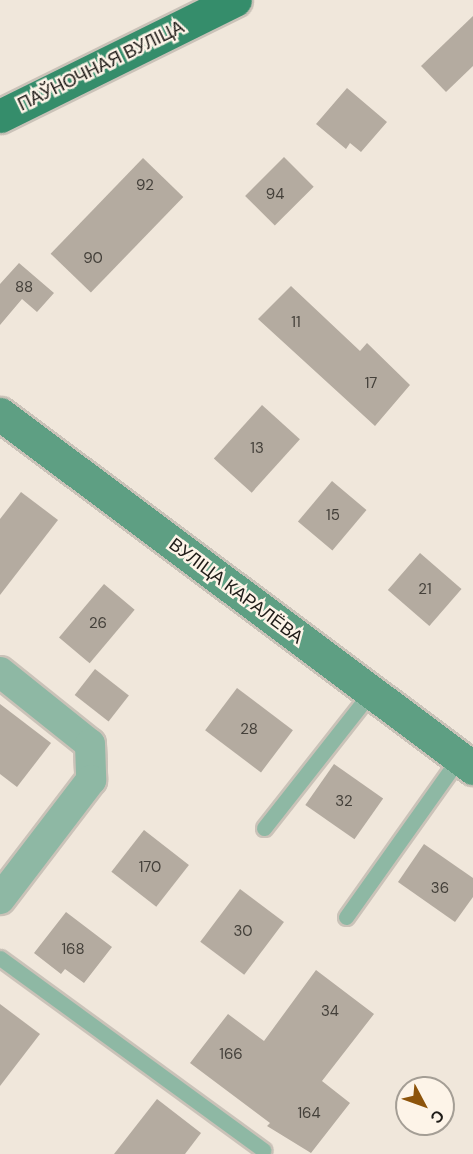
<!DOCTYPE html>
<html>
<head>
<meta charset="utf-8">
<style>
  body { margin:0 }
  #map { position:relative; width:473px; height:1154px; overflow:hidden; background:#f0e7db; font-family:"DM Sans",sans-serif }
  div>[style] { position:absolute }
  [style*='--x'] { left:calc(var(--x)*1px); top:calc(var(--y)*1px); width:calc(var(--w)*1px); rotate:calc(var(--a)*1deg) }
  .building>* { inset:0; background:#b4aba0; transform-origin:0 0 }
  .roads { filter:drop-shadow(2px 0 #cac2b8) drop-shadow(-2px 0 #cac2b8) drop-shadow(0 2px #cac2b8) drop-shadow(0 -2px #cac2b8) }
  .lane>* { height:15px; margin:-7.5px; padding:0 7.5px; transform-origin:7.5px; border-radius:7.5px; background:#8eb8a4 }
  .street>* { height:30px; margin:-15px; padding:0 15px; transform-origin:15px; border-radius:15px; background:#8eb8a4 }
  .secondary>* { height:33px; margin:-16.5px; padding:0 16.5px; transform-origin:16.5px; border-radius:16.5px; background:#5e9f83 }
  .primary>* { height:33px; margin:-16.5px; padding:0 16.5px; transform-origin:16.5px; border-radius:16.5px; background:#358d6b }
  span { translate:-50% -50%; white-space:nowrap; text-align:center; line-height:1.15; -webkit-text-stroke:5px #fdf4e8; paint-order:stroke }
  .number-label { font-size:15px; color:#44403a }
  .number-label span { -webkit-text-stroke-width:0 }
  .street-label { font-size:18px; color:#1f1c18 }
  .north { position:absolute; left:395px; top:1076px; width:60px; height:60px; box-sizing:border-box; background:#fdf4e8; border:2px solid #a49e95; border-radius:50%; rotate:131deg; font-size:16px; font-weight:700; line-height:24px; text-align:center; color:#1f1c18 }
  .north::after { content:''; display:block; margin:auto; width:21px; height:27px; background:#8d540b; clip-path:polygon(50% 0,100% 100%,50% 72%,0 100%) }
</style>
</head>
<body>
<div id="map">
  <div class="building">
    <div style="clip-path:polygon(473px 16px,473px 66px,446px 92px,421px 66px)"></div>
    <div style="clip-path:polygon(347px 88px,387px 122px,361px 152px,350px 143px,346px 149px,316px 124px)"></div>
    <div style="left:284px;top:157px;width:42px;height:55px;rotate:45deg"></div>
    <div style="left:143px;top:158px;width:56px;height:133px;rotate:44deg"></div>
    <div style="clip-path:polygon(19px 263px,54px 293px,37px 312px,22px 299px,0 325px,0 284px)"></div>
    <div style="clip-path:polygon(291px 286px,360px 351px,367px 343px,410px 385px,375px 426px,258px 319px)"></div>
    <div style="left:262px;top:405px;width:51px;height:72px;rotate:42deg"></div>
    <div style="left:332px;top:481px;width:45px;height:53px;rotate:40deg"></div>
    <div style="clip-path:polygon(21px 492px,58px 520px,0 595px,0 519px)"></div>
    <div style="left:420px;top:553px;width:55px;height:49px;rotate:41deg"></div>
    <div style="left:104px;top:584px;width:40px;height:70px;rotate:40deg"></div>
    <div style="left:95px;top:669px;width:43px;height:33px;rotate:38deg"></div>
    <div style="left:237px;top:688px;width:70px;height:53px;rotate:37deg"></div>
    <div style="clip-path:polygon(0 704px,51px 743px,17px 787px,0 774px)"></div>
    <div style="left:334px;top:764px;width:60px;height:50px;rotate:35deg"></div>
    <div style="left:144px;top:830px;width:57px;height:53px;rotate:38deg"></div>
    <div style="clip-path:polygon(424px 844px,473px 878px,473px 897px,455px 922px,398px 882px)"></div>
    <div style="left:240px;top:889px;width:55px;height:66px;rotate:37deg"></div>
    <div style="clip-path:polygon(66px 912px,112px 947px,84px 983px,65px 969px,61px 974px,34px 953px)"></div>
    <div style="clip-path:polygon(316px 970px,374px 1014px,322px 1081px,350px 1103px,311px 1153px,267px 1126px,270px 1123px,190px 1063px,228px 1014px,264px 1041px)"></div>
    <div style="clip-path:polygon(0 1004px,40px 1034px,0 1086px)"></div>
    <div style="clip-path:polygon(157px 1099px,201px 1133px,185px 1154px,114px 1154px)"></div>
  </div>
  <div class="roads">
    <div class="lane">
      <div style="--x:264;--y:828;--w:173;--a:-51.8"></div>
      <div style="--x:346;--y:917;--w:195;--a:-54.6"></div>
      <div style="--x:0;--y:958;--w:326;--a:36.1"></div>
    </div>
    <div class="street">
      <div style="--x:0;--y:672;--w:115;--a:38.7"></div>
      <div style="--x:90;--y:744;--w:36;--a:88"></div>
      <div style="--x:91;--y:780;--w:150;--a:127.4"></div>
    </div>
    <div class="secondary">
      <div style="--x:0;--y:414;--w:591;--a:36.81"></div>
    </div>
    <div class="primary">
      <div style="--x:0;--y:116;--w:262;--a:-26.3"></div>
    </div>
  </div>
  <div class="number-label">
    <span style="left:145px;top:186px">92</span>
    <span style="left:275px;top:195px">94</span>
    <span style="left:93px;top:259px">90</span>
    <span style="left:24px;top:288px">88</span>
    <span style="left:296px;top:323px">11</span>
    <span style="left:371px;top:384px">17</span>
    <span style="left:257px;top:449px">13</span>
    <span style="left:333px;top:516px">15</span>
    <span style="left:425px;top:590px">21</span>
    <span style="left:98px;top:624px">26</span>
    <span style="left:249px;top:730px">28</span>
    <span style="left:344px;top:802px">32</span>
    <span style="left:150px;top:868px">170</span>
    <span style="left:440px;top:889px">36</span>
    <span style="left:243px;top:932px">30</span>
    <span style="left:73px;top:950px">168</span>
    <span style="left:330px;top:1012px">34</span>
    <span style="left:231px;top:1055px">166</span>
    <span style="left:309px;top:1114px">164</span>
  </div>
  <div class="street-label">
    <span style="left:101px;top:66px;rotate:-26deg">ПАЎНОЧНАЯ ВУЛІЦА</span>
    <span style="left:236px;top:591px;rotate:37deg">ВУЛІЦА КАРАЛЁВА</span>
  </div>
  <div class="north">С</div>
</div>
</body>
</html>
